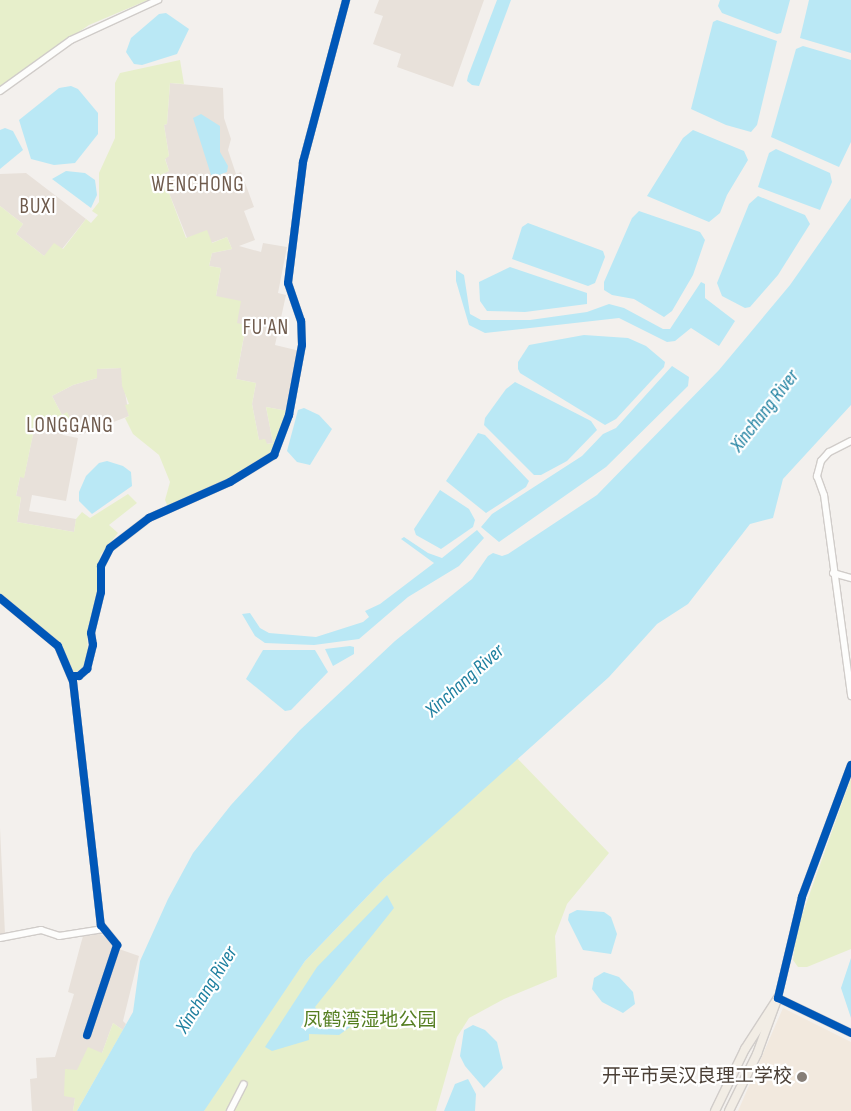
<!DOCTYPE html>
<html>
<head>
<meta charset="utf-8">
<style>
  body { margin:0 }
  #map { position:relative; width:851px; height:1111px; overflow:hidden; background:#f3f0ed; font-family:"Sofia Sans Condensed","Noto Sans SC",sans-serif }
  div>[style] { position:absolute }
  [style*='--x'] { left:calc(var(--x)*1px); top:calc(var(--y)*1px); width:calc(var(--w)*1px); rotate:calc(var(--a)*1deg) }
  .residential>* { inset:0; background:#e8e1da }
  .education>* { inset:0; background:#f2e9de }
  .green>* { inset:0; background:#e7efcb }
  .water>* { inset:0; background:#bae8f5 }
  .roads { filter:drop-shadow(1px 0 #d0ccc9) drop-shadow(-1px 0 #d0ccc9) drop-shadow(0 1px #d0ccc9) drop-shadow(0 -1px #d0ccc9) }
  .minor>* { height:6px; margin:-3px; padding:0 3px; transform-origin:3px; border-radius:3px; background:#fdfdfc }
  .major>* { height:8px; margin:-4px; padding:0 4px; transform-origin:4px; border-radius:4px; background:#f2ede5 }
  .cycleway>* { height:8px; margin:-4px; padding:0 4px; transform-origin:4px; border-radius:4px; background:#0057b8 }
  .dots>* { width:14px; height:14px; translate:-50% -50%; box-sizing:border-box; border:2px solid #fff; border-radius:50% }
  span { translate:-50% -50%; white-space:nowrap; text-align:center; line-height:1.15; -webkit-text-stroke:4.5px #fff; paint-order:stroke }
  .park-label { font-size:19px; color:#557f21 }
  .poi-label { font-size:19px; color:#4b4037 }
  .right { translate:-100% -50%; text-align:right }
  .water-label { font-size:20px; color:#1f80a0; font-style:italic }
  .quarter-label { font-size:21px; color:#6f5b4d; letter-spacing:1px }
</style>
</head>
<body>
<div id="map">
  <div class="residential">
    <div style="clip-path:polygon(379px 0,484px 0,453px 87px,397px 67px,401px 54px,373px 44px,383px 16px,374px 13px)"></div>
    <div style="clip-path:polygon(170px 83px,223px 88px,224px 118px,231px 139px,228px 150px,236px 174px,241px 172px,254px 207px,244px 211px,255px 240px,239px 246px,261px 252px,263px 243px,287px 247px,278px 293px,286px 295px,275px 345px,300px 351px,288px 411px,266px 407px,273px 443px,266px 444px,259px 440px,252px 404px,256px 383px,236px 379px,246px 326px,237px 324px,216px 296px,221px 268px,209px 266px,212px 253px,232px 249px,227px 237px,211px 243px,187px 238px,169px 193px,175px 190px,171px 181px,165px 183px,161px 174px,169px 171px,165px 158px,169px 156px,164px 125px,167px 124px)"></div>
    <div style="clip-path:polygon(26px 173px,86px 219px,62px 249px,44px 256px,16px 234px,23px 224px,0 206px,0 174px)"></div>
    <div style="clip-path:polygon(121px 368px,129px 416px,80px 435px,67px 413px,62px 415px,52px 396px,73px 385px,97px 378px,97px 369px)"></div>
    <div style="clip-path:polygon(37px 415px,65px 424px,63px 435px,78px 438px,66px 501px,32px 495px,29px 511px,76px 519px,74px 532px,17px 522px,21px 498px,16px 496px,20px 477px,24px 477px)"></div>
    <div style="clip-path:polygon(0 828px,5px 934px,0 935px)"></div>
    <div style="clip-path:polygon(93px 931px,120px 943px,119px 949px,139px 956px,123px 1021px,126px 1024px,123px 1030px,113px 1023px,102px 1053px,75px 1098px,73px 1111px,32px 1111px,30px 1079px,37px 1078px,36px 1058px,55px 1057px,74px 994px,68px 992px,81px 943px,84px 933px,91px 936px)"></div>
  </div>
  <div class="education">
    <div style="clip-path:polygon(783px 1008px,851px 1042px,851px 1111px,738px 1111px)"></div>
  </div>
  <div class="green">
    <div style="clip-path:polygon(0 0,148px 0,89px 25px,0 86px)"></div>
    <div style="clip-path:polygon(180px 60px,184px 84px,170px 83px,167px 124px,164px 125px,169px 156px,165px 159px,169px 171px,161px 175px,165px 183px,171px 180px,175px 190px,169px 193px,186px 238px,207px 230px,212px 243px,227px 237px,232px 249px,212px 253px,209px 266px,221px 268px,216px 296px,241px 301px,237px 323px,246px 325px,236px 379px,256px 383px,252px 404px,259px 440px,265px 439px,267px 444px,273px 443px,266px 407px,288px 411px,270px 456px,228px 481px,168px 507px,165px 500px,170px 482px,159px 455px,133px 434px,125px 418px,129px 416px,125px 405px,129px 404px,122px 386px,121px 368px,97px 369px,97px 378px,73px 385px,52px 396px,62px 415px,67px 412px,71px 420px,65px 424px,37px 415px,24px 478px,20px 477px,16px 496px,21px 497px,17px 522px,74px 532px,76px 519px,82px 512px,90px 518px,128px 494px,137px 503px,109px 525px,118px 533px,101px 554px,98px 565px,99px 594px,87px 633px,88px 654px,83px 668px,76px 672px,70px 670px,62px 649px,0 596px,0 206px,23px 224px,16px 234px,44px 256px,54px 243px,63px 249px,86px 219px,91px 223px,98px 215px,92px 211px,99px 202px,99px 173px,115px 138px,115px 83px,120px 73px)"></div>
    <div style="clip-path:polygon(517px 758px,609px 853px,567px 904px,555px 936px,557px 977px,504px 999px,469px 1018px,457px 1037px,436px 1111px,204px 1111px,216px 1088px,305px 961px,385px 878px)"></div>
    <div style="clip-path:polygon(851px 778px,851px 949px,807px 967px,798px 967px,793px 960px,796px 932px)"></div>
    <div style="clip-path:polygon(113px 1023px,123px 1030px,77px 1111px,73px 1111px,75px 1098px,64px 1096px,65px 1069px,77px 1070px,88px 1047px,102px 1053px)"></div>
  </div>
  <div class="water">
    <div style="clip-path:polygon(497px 0,511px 0,479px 86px,472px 85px,467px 81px,468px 76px)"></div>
    <div style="clip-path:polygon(720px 0,790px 0,781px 33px,777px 34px,722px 13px,718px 6px)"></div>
    <div style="clip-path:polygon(809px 0,851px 0,851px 53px,800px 38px)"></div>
    <div style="clip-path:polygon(166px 13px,189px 29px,177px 54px,142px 65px,134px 64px,126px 52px,131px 38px,159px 14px)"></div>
    <div style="clip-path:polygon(717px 20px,777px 41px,757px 125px,751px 132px,726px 125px,691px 109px,713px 22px)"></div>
    <div style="clip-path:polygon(803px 46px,851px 60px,851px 142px,839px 167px,771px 137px,796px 49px)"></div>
    <div style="clip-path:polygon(71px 86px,78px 89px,98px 113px,98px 134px,75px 163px,54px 165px,31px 159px,19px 120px,59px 88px)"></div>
    <div style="clip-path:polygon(201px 114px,220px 126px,220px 152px,228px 166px,227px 172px,216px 176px,211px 175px,193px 118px)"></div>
    <div style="clip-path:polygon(5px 128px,13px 131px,23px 150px,0 169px,0 130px)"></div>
    <div style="clip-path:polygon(693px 130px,744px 151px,748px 160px,727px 195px,720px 213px,709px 222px,647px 196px,683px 138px)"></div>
    <div style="clip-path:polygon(776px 149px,830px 173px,832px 182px,820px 210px,758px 187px,769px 153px)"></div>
    <div style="clip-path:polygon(66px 171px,85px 173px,95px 180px,97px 195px,91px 208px,52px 179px)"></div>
    <div style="clip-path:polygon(758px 196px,805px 215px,810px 224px,778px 275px,750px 307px,745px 308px,722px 296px,717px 283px,749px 204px)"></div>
    <div style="clip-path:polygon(851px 198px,851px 405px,783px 479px,773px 518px,750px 524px,688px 604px,657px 624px,609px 677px,385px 878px,305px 961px,204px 1111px,77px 1111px,133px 1012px,140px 961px,168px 899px,193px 853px,231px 805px,300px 730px,395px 641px,472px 579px,488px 556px,493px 553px,502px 556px,508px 554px,597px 495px,719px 370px,790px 285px)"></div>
    <div style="clip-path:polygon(639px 211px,700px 232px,705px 240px,693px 275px,672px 311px,664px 317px,634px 299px,612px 295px,604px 290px,604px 282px,632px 218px)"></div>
    <div style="clip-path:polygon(528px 223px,603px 251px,605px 257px,595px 283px,588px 286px,512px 259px,522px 227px)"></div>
    <div style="clip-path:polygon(510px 267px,587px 293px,587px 304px,525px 312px,487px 311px,480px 301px,479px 282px)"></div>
    <div style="clip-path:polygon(456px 270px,464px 275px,470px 314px,481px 320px,530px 320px,587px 312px,609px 304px,624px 308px,663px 329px,670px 329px,701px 282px,705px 284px,705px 298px,735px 321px,719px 346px,691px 328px,675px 341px,667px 342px,619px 318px,485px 333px,469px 325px,456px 281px)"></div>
    <div style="clip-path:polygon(584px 335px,628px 338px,646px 346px,665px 362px,664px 367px,616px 419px,605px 425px,520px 373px,518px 369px,518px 362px,529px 345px)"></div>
    <div style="clip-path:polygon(672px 366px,689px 377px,688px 386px,606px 467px,499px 542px,481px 527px,492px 514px,582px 456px,603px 434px,616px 428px)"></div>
    <div style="clip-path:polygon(515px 382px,591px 421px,597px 430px,567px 461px,541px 475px,534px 475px,484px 425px,485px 418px,506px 389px)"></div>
    <div style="clip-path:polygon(304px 408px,319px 415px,332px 429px,310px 465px,297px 462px,287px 451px,298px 410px)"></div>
    <div style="clip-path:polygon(478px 433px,485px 435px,529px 481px,526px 487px,486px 513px,446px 481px)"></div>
    <div style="clip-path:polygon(107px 461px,123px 466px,131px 472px,132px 486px,92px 514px,79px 501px,79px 492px,86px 476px,99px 463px)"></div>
    <div style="clip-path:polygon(440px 490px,469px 509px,475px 520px,473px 527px,441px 549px,416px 535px,414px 529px)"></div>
    <div style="clip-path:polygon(477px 530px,484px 538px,459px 566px,408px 597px,359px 639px,314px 645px,265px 643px,255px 636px,242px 614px,250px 613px,260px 628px,269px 633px,316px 637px,363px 622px,369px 617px,365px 611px,380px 604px,434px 563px,401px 539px,404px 537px,428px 553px,442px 558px)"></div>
    <div style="clip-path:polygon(350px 646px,354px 647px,354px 654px,333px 666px,325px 649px)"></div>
    <div style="clip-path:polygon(263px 650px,315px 650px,328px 672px,291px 710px,285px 711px,246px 679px)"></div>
    <div style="clip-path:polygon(387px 895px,394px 908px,315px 1007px,321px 1015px,354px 1018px,353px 1025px,339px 1035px,309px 1034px,309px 1040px,272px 1051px,265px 1047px,317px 967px)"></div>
    <div style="clip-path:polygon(577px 910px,604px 912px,611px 917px,617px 934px,611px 954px,583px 950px,568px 920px,569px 914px)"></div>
    <div style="clip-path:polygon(851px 958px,851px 1018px,841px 988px)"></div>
    <div style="clip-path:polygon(604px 972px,619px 977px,633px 992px,635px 1004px,623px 1013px,602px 1002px,592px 989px,594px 978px)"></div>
    <div style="clip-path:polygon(473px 1025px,485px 1030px,497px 1042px,503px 1068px,484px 1088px,465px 1066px,460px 1056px,464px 1030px)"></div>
    <div style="clip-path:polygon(468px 1079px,476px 1094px,475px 1111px,444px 1111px,455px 1084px)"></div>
  </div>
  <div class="roads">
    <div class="minor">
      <div style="--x:0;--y:91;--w:87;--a:-35.7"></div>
      <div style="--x:71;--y:40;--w:96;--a:-24.7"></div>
      <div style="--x:851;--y:441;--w:25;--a:153"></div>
      <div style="--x:829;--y:452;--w:12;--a:132"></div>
      <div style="--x:821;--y:461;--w:16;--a:105"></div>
      <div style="--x:817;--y:476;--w:20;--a:70"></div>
      <div style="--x:824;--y:495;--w:203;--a:82.3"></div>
      <div style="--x:833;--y:573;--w:19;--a:16"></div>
      <div style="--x:0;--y:598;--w:75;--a:39.6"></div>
      <div style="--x:58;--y:646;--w:38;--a:67"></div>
      <div style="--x:73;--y:681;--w:246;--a:83.5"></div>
      <div style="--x:101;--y:925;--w:26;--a:51"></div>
      <div style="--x:117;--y:945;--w:95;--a:108.4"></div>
      <div style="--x:72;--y:676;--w:7;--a:0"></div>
      <div style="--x:79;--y:676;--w:11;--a:-41"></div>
      <div style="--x:87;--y:669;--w:25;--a:-76"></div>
      <div style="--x:93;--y:645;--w:12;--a:-99"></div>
      <div style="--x:91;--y:633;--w:42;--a:-76.3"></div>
      <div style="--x:101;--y:592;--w:26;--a:-90"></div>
      <div style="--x:101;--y:566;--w:20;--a:-63"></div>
      <div style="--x:110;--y:548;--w:49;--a:-37.6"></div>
      <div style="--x:149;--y:518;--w:89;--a:-24"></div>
      <div style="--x:230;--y:482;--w:52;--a:-31.5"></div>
      <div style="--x:274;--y:455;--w:43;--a:-69.4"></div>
      <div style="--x:289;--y:415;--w:71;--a:-79.5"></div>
      <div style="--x:302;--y:345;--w:24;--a:-92"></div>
      <div style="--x:301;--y:321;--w:40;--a:-108.9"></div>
      <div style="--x:288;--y:283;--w:122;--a:-82.9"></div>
      <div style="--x:303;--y:162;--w:168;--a:-75.1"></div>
      <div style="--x:851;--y:765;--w:141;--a:110.4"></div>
      <div style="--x:802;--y:897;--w:104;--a:103.4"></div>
      <div style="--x:778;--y:998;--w:81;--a:25.6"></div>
      <div style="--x:0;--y:938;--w:42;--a:-11"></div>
      <div style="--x:41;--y:930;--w:19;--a:18"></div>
      <div style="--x:59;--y:936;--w:45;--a:-9"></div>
      <div style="--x:230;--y:1111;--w:30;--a:-63"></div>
    </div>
    <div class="major">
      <div style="--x:715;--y:1111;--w:69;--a:-64.2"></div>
      <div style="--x:745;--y:1049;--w:61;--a:-57.1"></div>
      <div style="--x:729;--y:1111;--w:64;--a:-63.8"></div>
      <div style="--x:757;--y:1054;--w:55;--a:-69.9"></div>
    </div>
  </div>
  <div class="cycleway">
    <div style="--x:0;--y:598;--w:75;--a:39.6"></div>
    <div style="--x:58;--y:646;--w:38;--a:67"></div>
    <div style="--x:73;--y:681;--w:246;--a:83.5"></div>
    <div style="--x:101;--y:925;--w:26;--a:51"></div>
    <div style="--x:117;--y:945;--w:95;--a:108.4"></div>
    <div style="--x:72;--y:676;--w:7;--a:0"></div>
    <div style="--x:79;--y:676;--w:11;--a:-41"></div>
    <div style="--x:87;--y:669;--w:25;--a:-76"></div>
    <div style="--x:93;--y:645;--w:12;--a:-99"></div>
    <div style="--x:91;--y:633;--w:42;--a:-76.3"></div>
    <div style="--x:101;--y:592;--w:26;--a:-90"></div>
    <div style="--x:101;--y:566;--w:20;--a:-63"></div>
    <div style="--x:110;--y:548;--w:49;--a:-37.6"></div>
    <div style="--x:149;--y:518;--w:89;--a:-24"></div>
    <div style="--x:230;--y:482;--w:52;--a:-31.5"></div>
    <div style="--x:274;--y:455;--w:43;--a:-69.4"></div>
    <div style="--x:289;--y:415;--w:71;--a:-79.5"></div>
    <div style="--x:302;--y:345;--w:24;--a:-92"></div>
    <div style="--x:301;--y:321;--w:40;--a:-108.9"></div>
    <div style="--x:288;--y:283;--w:122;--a:-82.9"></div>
    <div style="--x:303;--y:162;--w:168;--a:-75.1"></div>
    <div style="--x:851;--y:765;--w:141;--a:110.4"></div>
    <div style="--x:802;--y:897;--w:104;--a:103.4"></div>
    <div style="--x:778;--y:998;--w:81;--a:25.6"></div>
  </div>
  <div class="dots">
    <div style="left:802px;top:1077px;background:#867e77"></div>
  </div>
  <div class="park-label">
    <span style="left:370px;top:1021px">凤鹤湾湿地公园</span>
  </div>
  <div class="poi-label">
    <span class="right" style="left:792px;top:1077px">开平市吴汉良理工学校</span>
  </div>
  <div class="water-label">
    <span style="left:765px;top:411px;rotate:-52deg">Xinchang River</span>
    <span style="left:465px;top:681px;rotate:-42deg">Xinchang River</span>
    <span style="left:207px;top:990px;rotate:-58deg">Xinchang River</span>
  </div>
  <div class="quarter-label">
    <span style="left:198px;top:185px">WENCHONG</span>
    <span style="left:38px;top:207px">BUXI</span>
    <span style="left:266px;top:328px">FU'AN</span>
    <span style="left:70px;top:426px">LONGGANG</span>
  </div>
</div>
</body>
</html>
